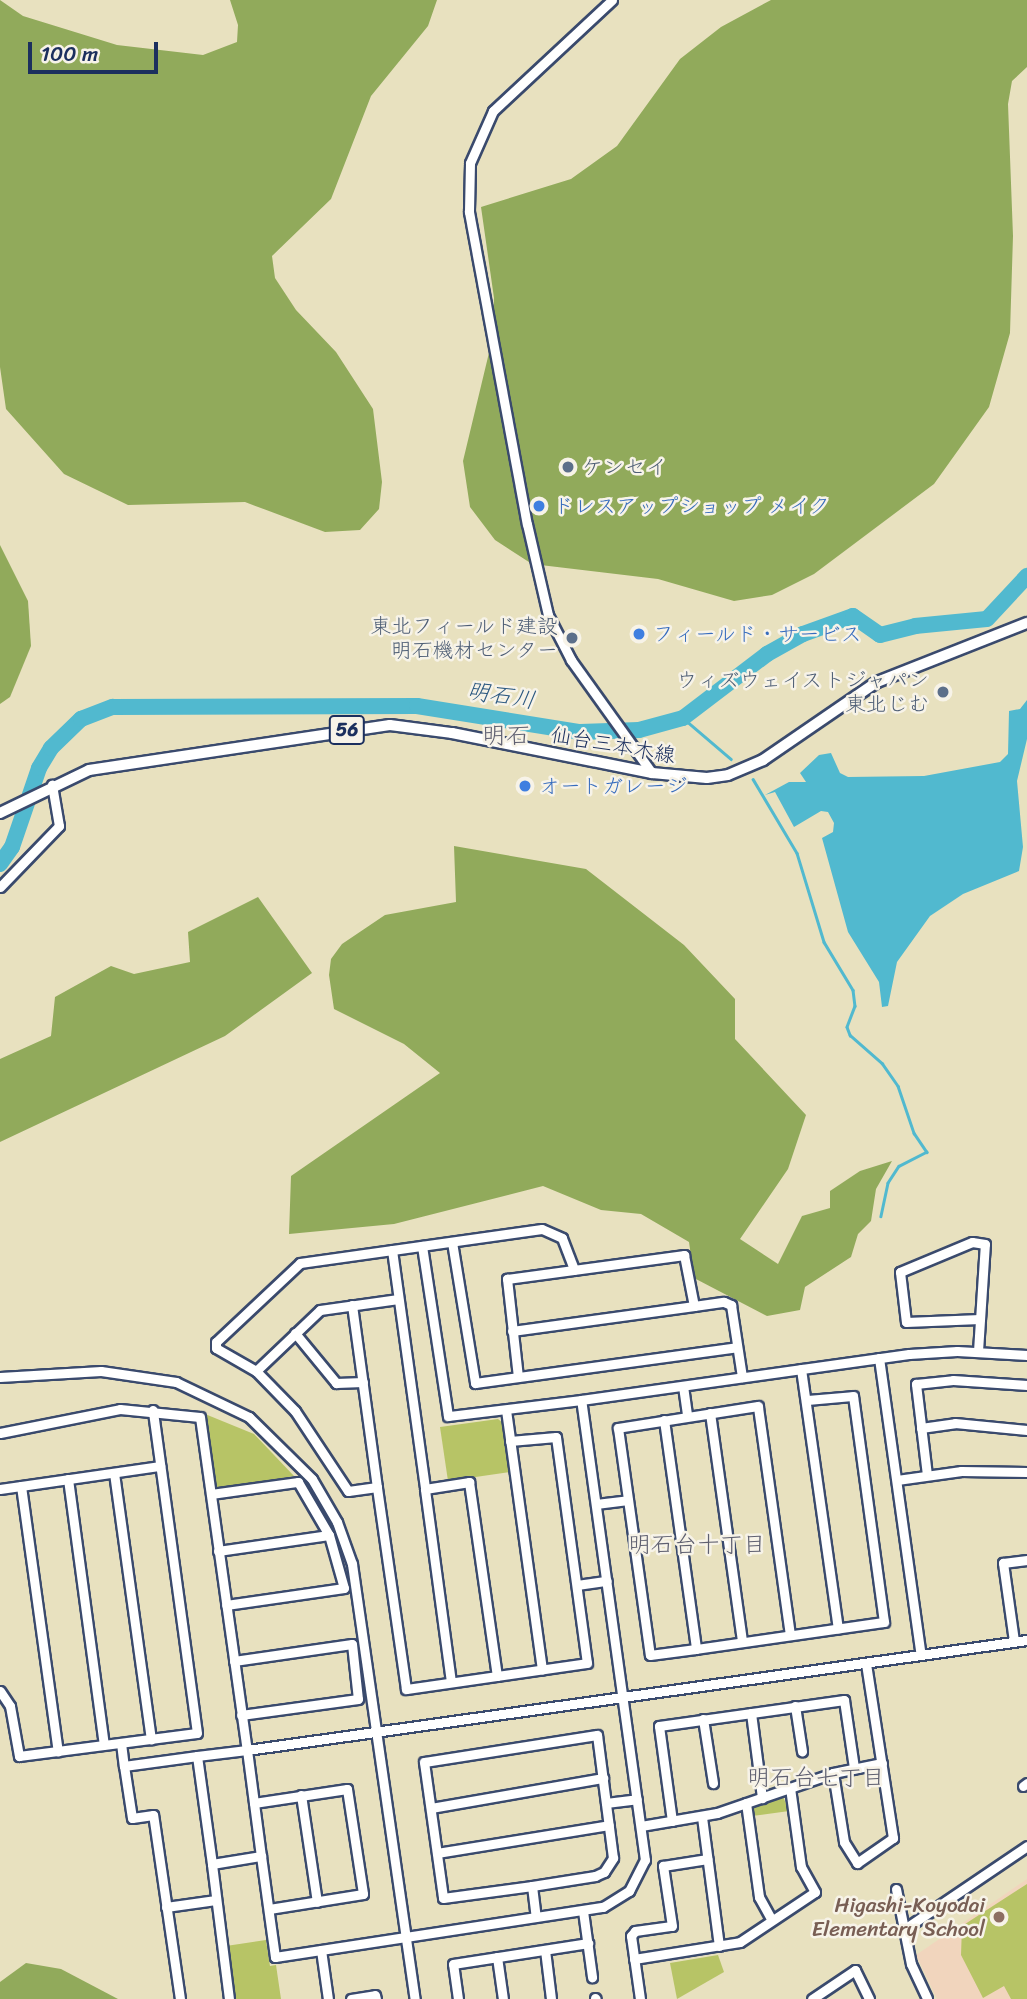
<!DOCTYPE html>
<html>
<head>
<meta charset="utf-8">
<style>
  body { margin:0 }
  #map { position:relative; width:1027px; height:1999px; overflow:hidden; background:#e8e1bf; font-family:Sriracha,"Klee One",sans-serif }
  div>[style] { position:absolute }
  [style*='--x'] { left:calc(var(--x)*1px); top:calc(var(--y)*1px); width:calc(var(--w)*1px); rotate:calc(var(--a)*1deg) }
  .built>* { inset:0; background:#f1d5bd }
  .green>* { inset:0; background:#b7c466 }
  .forest>* { inset:0; background:#91aa5b }
  .water>* { inset:0; background:#51b9cf }
  .stream>* { height:2.5px; margin:-1.25px; padding:0 1.25px; transform-origin:1.25px; border-radius:1.25px; background:#51b9cf }
  .river>* { height:16px; margin:-8px; padding:0 8px; transform-origin:8px; border-radius:8px; background:#51b9cf }
  .roads { filter:drop-shadow(2px 0 #3a4a6d) drop-shadow(-2px 0 #3a4a6d) drop-shadow(0 2px #3a4a6d) drop-shadow(0 -2px #3a4a6d) }
  .minor>* { height:9px; margin:-4.5px; padding:0 4.5px; transform-origin:4.5px; border-radius:4.5px; background:#fff }
  .major>* { height:10px; margin:-5px; padding:0 5px; transform-origin:5px; border-radius:5px; background:#fff }
  .dots>* { width:19px; height:19px; translate:-50% -50%; box-sizing:border-box; border:4px solid #f7f3e8; border-radius:50% }
  span { translate:-50% -50%; white-space:nowrap; text-align:center; line-height:1.15; -webkit-text-stroke:5px #f7f3e8; paint-order:stroke }
  .shield-label span { padding:2px 5px; background:#f7f3e8; border:2px solid; border-radius:5px; -webkit-text-stroke-width:0 }
  .shield-label { font-size:19px; color:#1b2f5e; font-weight:700 }
  .service-label { font-size:21px; color:#4e5e75 }
  .left { translate:0 -50%; text-align:left }
  .right { translate:-100% -50%; text-align:right }
  .shop-label { font-size:21px; color:#366cbe }
  .street-label { font-size:21px; color:#1b2f5e }
  .education-label { font-size:21px; color:#785e54 }
  .water-label { font-size:23px; color:#2b5880; font-style:italic }
  .neighbourhood-label { font-size:23px; color:#5f6070 }
  .quarter-label { font-size:24px; color:#5f6070 }
  .scale { position:absolute; left:28px; top:42px; width:130px; height:32px; box-sizing:border-box; border:4px solid #1b2f5e; border-top:0; padding-left:9px; font-size:21px; line-height:24px; white-space:nowrap; color:#1b2f5e; -webkit-text-stroke:5px #f7f3e8; paint-order:stroke }
</style>
</head>
<body>
<div id="map">
  <div class="built">
    <div style="clip-path:polygon(1027px 1879px,1027px 1999px,937px 1999px,916px 1955px)"></div>
  </div>
  <div class="green">
    <div style="clip-path:polygon(205px 1414px,254px 1434px,294px 1476px,219px 1490px,213px 1485px)"></div>
    <div style="clip-path:polygon(498px 1419px,503px 1423px,510px 1472px,448px 1481px,440px 1427px)"></div>
    <div style="clip-path:polygon(782px 1794px,789px 1811px,752px 1816px,753px 1805px)"></div>
    <div style="clip-path:polygon(1027px 1884px,1027px 1999px,1011px 1999px,1004px 1986px,983px 1998px,961px 1955px,962px 1926px)"></div>
    <div style="clip-path:polygon(266px 1940px,270px 1966px,276px 1965px,281px 1999px,234px 1999px,226px 1946px)"></div>
    <div style="clip-path:polygon(718px 1955px,724px 1972px,677px 1999px,670px 1963px)"></div>
  </div>
  <div class="forest">
    <div style="clip-path:polygon(0 0,23px 16px,117px 45px,203px 55px,237px 42px,238px 25px,230px 0,437px 0,428px 26px,371px 96px,331px 199px,272px 256px,275px 278px,296px 310px,336px 352px,373px 409px,382px 482px,379px 509px,360px 530px,325px 532px,245px 502px,128px 505px,64px 474px,6px 409px,0 367px)"></div>
    <div style="clip-path:polygon(771px 0,1027px 0,1027px 67px,1012px 81px,1008px 104px,1013px 236px,1010px 333px,989px 407px,934px 484px,814px 574px,772px 595px,734px 601px,658px 579px,532px 564px,495px 540px,470px 507px,463px 461px,493px 336px,494px 298px,481px 207px,571px 179px,617px 146px,680px 59px,721px 27px)"></div>
    <div style="clip-path:polygon(0 545px,28px 601px,31px 646px,10px 697px,0 704px)"></div>
    <div style="clip-path:polygon(454px 846px,586px 869px,684px 945px,735px 999px,735px 1039px,806px 1115px,788px 1169px,740px 1239px,778px 1264px,802px 1216px,830px 1208px,830px 1191px,860px 1171px,892px 1161px,876px 1189px,871px 1221px,858px 1234px,851px 1257px,805px 1287px,800px 1310px,767px 1316px,694px 1278px,689px 1242px,641px 1214px,601px 1210px,543px 1186px,394px 1224px,289px 1234px,291px 1176px,440px 1073px,404px 1044px,334px 1009px,329px 975px,331px 959px,342px 944px,385px 915px,456px 902px)"></div>
    <div style="clip-path:polygon(258px 897px,312px 973px,225px 1036px,0 1142px,0 1059px,51px 1036px,55px 997px,111px 966px,134px 974px,190px 962px,188px 932px)"></div>
    <div style="clip-path:polygon(26px 1963px,61px 1969px,118px 1999px,0 1999px,0 1982px)"></div>
  </div>
  <div class="water">
    <div style="clip-path:polygon(1027px 700px,1027px 739px,1017px 781px,1023px 847px,1019px 871px,963px 894px,930px 916px,897px 962px,888px 1006px,882px 1007px,879px 982px,848px 932px,822px 838px,833px 832px,834px 823px,828px 812px,821px 811px,794px 827px,775px 792px,765px 795px,789px 782px,806px 782px,800px 773px,819px 755px,831px 753px,840px 773px,848px 777px,924px 776px,1000px 762px,1008px 754px,1009px 711px,1020px 709px)"></div>
  </div>
  <div class="stream">
    <div style="--x:683;--y:718;--w:63;--a:40.5"></div>
    <div style="--x:753;--y:779;--w:86;--a:59.3"></div>
    <div style="--x:797;--y:853;--w:93;--a:73.1"></div>
    <div style="--x:824;--y:942;--w:56;--a:58.9"></div>
    <div style="--x:853;--y:990;--w:16;--a:83"></div>
    <div style="--x:855;--y:1006;--w:22;--a:111"></div>
    <div style="--x:847;--y:1027;--w:9;--a:69"></div>
    <div style="--x:850;--y:1035;--w:43;--a:41.2"></div>
    <div style="--x:882;--y:1063;--w:28;--a:55"></div>
    <div style="--x:898;--y:1086;--w:50;--a:71.2"></div>
    <div style="--x:914;--y:1133;--w:23;--a:56"></div>
    <div style="--x:927;--y:1152;--w:31;--a:153"></div>
    <div style="--x:899;--y:1166;--w:20;--a:123"></div>
    <div style="--x:888;--y:1183;--w:34;--a:102"></div>
  </div>
  <div class="river">
    <div style="--x:0;--y:864;--w:21;--a:-55"></div>
    <div style="--x:12;--y:847;--w:83;--a:-71.1"></div>
    <div style="--x:39;--y:768;--w:23;--a:-59"></div>
    <div style="--x:51;--y:748;--w:42;--a:-44"></div>
    <div style="--x:81;--y:719;--w:34;--a:-21"></div>
    <div style="--x:113;--y:707;--w:304;--a:-0.2"></div>
    <div style="--x:417;--y:706;--w:165;--a:9.1"></div>
    <div style="--x:580;--y:732;--w:59;--a:-1.9"></div>
    <div style="--x:639;--y:730;--w:46;--a:-15.3"></div>
    <div style="--x:683;--y:718;--w:106;--a:-37.3"></div>
    <div style="--x:767;--y:654;--w:41;--a:-29.1"></div>
    <div style="--x:803;--y:634;--w:53;--a:-19.8"></div>
    <div style="--x:853;--y:616;--w:33;--a:35"></div>
    <div style="--x:880;--y:635;--w:36;--a:-14"></div>
    <div style="--x:915;--y:626;--w:72;--a:-5.6"></div>
    <div style="--x:987;--y:619;--w:59;--a:-47.1"></div>
  </div>
  <div class="roads">
    <div class="minor">
      <div style="--x:612;--y:0;--w:163;--a:137"></div>
      <div style="--x:493;--y:111;--w:57;--a:113.9"></div>
      <div style="--x:470;--y:163;--w:49;--a:91.2"></div>
      <div style="--x:469;--y:212;--w:317;--a:79.5"></div>
      <div style="--x:527;--y:524;--w:93;--a:77"></div>
      <div style="--x:548;--y:615;--w:51;--a:62.9"></div>
      <div style="--x:571;--y:660;--w:139;--a:54.4"></div>
      <div style="--x:0;--y:887;--w:85;--a:-46"></div>
      <div style="--x:59;--y:826;--w:42;--a:-99.7"></div>
      <div style="--x:452;--y:1242;--w:143;--a:80.7"></div>
      <div style="--x:475;--y:1383;--w:264;--a:-7.8"></div>
      <div style="--x:392;--y:1250;--w:241;--a:82.1"></div>
      <div style="--x:352;--y:1305;--w:184;--a:82.2"></div>
      <div style="--x:512;--y:1331;--w:184;--a:-7.8"></div>
      <div style="--x:295;--y:1333;--w:65;--a:50.6"></div>
      <div style="--x:336;--y:1383;--w:27;--a:-2"></div>
      <div style="--x:978;--y:1351;--w:107;--a:-86.3"></div>
      <div style="--x:985;--y:1244;--w:13;--a:-171"></div>
      <div style="--x:972;--y:1242;--w:78;--a:157.4"></div>
      <div style="--x:900;--y:1272;--w:50;--a:83.2"></div>
      <div style="--x:906;--y:1322;--w:74;--a:-2.3"></div>
      <div style="--x:879;--y:1358;--w:300;--a:82"></div>
      <div style="--x:801;--y:1369;--w:262;--a:81.9"></div>
      <div style="--x:256;--y:1371;--w:88;--a:-43.6"></div>
      <div style="--x:320;--y:1310;--w:79;--a:-8"></div>
      <div style="--x:0;--y:1377;--w:101;--a:-3.4"></div>
      <div style="--x:101;--y:1371;--w:76;--a:8.3"></div>
      <div style="--x:176;--y:1382;--w:81;--a:25.6"></div>
      <div style="--x:249;--y:1417;--w:88;--a:44.5"></div>
      <div style="--x:312;--y:1479;--w:50;--a:59.8"></div>
      <div style="--x:337;--y:1522;--w:45;--a:70.3"></div>
      <div style="--x:352;--y:1564;--w:440;--a:81.8"></div>
      <div style="--x:518;--y:1377;--w:99;--a:-96.4"></div>
      <div style="--x:507;--y:1279;--w:179;--a:-7.7"></div>
      <div style="--x:684;--y:1255;--w:52;--a:78.9"></div>
      <div style="--x:694;--y:1306;--w:30;--a:-8"></div>
      <div style="--x:724;--y:1302;--w:8;--a:23"></div>
      <div style="--x:731;--y:1305;--w:73;--a:81.3"></div>
      <div style="--x:683;--y:1386;--w:30;--a:82"></div>
      <div style="--x:581;--y:1400;--w:331;--a:-8"></div>
      <div style="--x:909;--y:1354;--w:48;--a:-3.6"></div>
      <div style="--x:957;--y:1351;--w:70;--a:3.3"></div>
      <div style="--x:506;--y:1410;--w:262;--a:82.1"></div>
      <div style="--x:710;--y:1413;--w:231;--a:82"></div>
      <div style="--x:664;--y:1420;--w:231;--a:82"></div>
      <div style="--x:921;--y:1428;--w:34;--a:-8"></div>
      <div style="--x:955;--y:1423;--w:72;--a:5.6"></div>
      <div style="--x:0;--y:1433;--w:122;--a:-11.3"></div>
      <div style="--x:120;--y:1409;--w:80;--a:5.7"></div>
      <div style="--x:200;--y:1417;--w:336;--a:82"></div>
      <div style="--x:247;--y:1750;--w:788;--a:-8.03"></div>
      <div style="--x:510;--y:1441;--w:46;--a:-5"></div>
      <div style="--x:556;--y:1437;--w:228;--a:82.2"></div>
      <div style="--x:587;--y:1663;--w:183;--a:171.8"></div>
      <div style="--x:406;--y:1689;--w:204;--a:-98.2"></div>
      <div style="--x:377;--y:1487;--w:29;--a:172"></div>
      <div style="--x:348;--y:1491;--w:96;--a:-123.5"></div>
      <div style="--x:295;--y:1411;--w:56;--a:-134.3"></div>
      <div style="--x:256;--y:1371;--w:46;--a:-150.1"></div>
      <div style="--x:216;--y:1348;--w:6;--a:-90"></div>
      <div style="--x:216;--y:1342;--w:115;--a:-43.2"></div>
      <div style="--x:300;--y:1263;--w:244;--a:-8"></div>
      <div style="--x:542;--y:1229;--w:22;--a:24"></div>
      <div style="--x:562;--y:1238;--w:34;--a:69"></div>
      <div style="--x:114;--y:1473;--w:269;--a:82.1"></div>
      <div style="--x:927;--y:1475;--w:92;--a:-96.9"></div>
      <div style="--x:916;--y:1384;--w:37;--a:-6"></div>
      <div style="--x:953;--y:1380;--w:74;--a:3.9"></div>
      <div style="--x:68;--y:1479;--w:268;--a:82.3"></div>
      <div style="--x:897;--y:1480;--w:65;--a:-8"></div>
      <div style="--x:961;--y:1471;--w:66;--a:0.9"></div>
      <div style="--x:21;--y:1486;--w:268;--a:82.1"></div>
      <div style="--x:0;--y:1489;--w:162;--a:-8.2"></div>
      <div style="--x:211;--y:1494;--w:88;--a:-7.9"></div>
      <div style="--x:298;--y:1482;--w:61;--a:59.7"></div>
      <div style="--x:329;--y:1535;--w:55;--a:74.2"></div>
      <div style="--x:344;--y:1588;--w:119;--a:171.8"></div>
      <div style="--x:596;--y:1504;--w:32;--a:-7"></div>
      <div style="--x:218;--y:1551;--w:112;--a:-8.2"></div>
      <div style="--x:577;--y:1585;--w:30;--a:-8"></div>
      <div style="--x:790;--y:1635;--w:231;--a:-98"></div>
      <div style="--x:758;--y:1406;--w:142;--a:171.1"></div>
      <div style="--x:618;--y:1428;--w:229;--a:82"></div>
      <div style="--x:650;--y:1655;--w:46;--a:-7.4"></div>
      <div style="--x:696;--y:1649;--w:190;--a:-8.2"></div>
      <div style="--x:884;--y:1622;--w:228;--a:-97.8"></div>
      <div style="--x:853;--y:1396;--w:47;--a:175.1"></div>
      <div style="--x:1014;--y:1641;--w:79;--a:-98"></div>
      <div style="--x:1003;--y:1563;--w:24;--a:-7"></div>
      <div style="--x:234;--y:1661;--w:119;--a:-8.2"></div>
      <div style="--x:352;--y:1644;--w:55;--a:83.8"></div>
      <div style="--x:358;--y:1699;--w:118;--a:172.2"></div>
      <div style="--x:451;--y:1682;--w:195;--a:-97.7"></div>
      <div style="--x:425;--y:1489;--w:45;--a:-9"></div>
      <div style="--x:469;--y:1482;--w:196;--a:81.8"></div>
      <div style="--x:0;--y:1691;--w:18;--a:56"></div>
      <div style="--x:10;--y:1706;--w:51;--a:79.8"></div>
      <div style="--x:19;--y:1756;--w:179;--a:-7.4"></div>
      <div style="--x:197;--y:1733;--w:326;--a:-97.8"></div>
      <div style="--x:795;--y:1706;--w:46;--a:81.2"></div>
      <div style="--x:751;--y:1713;--w:86;--a:82.6"></div>
      <div style="--x:703;--y:1719;--w:65;--a:81.1"></div>
      <div style="--x:121;--y:1743;--w:23;--a:83"></div>
      <div style="--x:197;--y:1756;--w:50;--a:-6.8"></div>
      <div style="--x:247;--y:1750;--w:107;--a:82.5"></div>
      <div style="--x:833;--y:1773;--w:70;--a:80.9"></div>
      <div style="--x:844;--y:1842;--w:25;--a:58"></div>
      <div style="--x:857;--y:1863;--w:44;--a:-34.8"></div>
      <div style="--x:893;--y:1838;--w:177;--a:-98.8"></div>
      <div style="--x:1023;--y:1786;--w:5;--a:-37"></div>
      <div style="--x:301;--y:1795;--w:108;--a:81.5"></div>
      <div style="--x:254;--y:1803;--w:94;--a:-8.6"></div>
      <div style="--x:347;--y:1789;--w:106;--a:81.3"></div>
      <div style="--x:363;--y:1894;--w:95;--a:170.9"></div>
      <div style="--x:606;--y:1803;--w:31;--a:-7"></div>
      <div style="--x:746;--y:1803;--w:95;--a:82.1"></div>
      <div style="--x:759;--y:1897;--w:26;--a:61"></div>
      <div style="--x:431;--y:1808;--w:175;--a:-9.9"></div>
      <div style="--x:702;--y:1817;--w:130;--a:82.5"></div>
      <div style="--x:672;--y:1821;--w:96;--a:-97.8"></div>
      <div style="--x:659;--y:1726;--w:187;--a:-8"></div>
      <div style="--x:844;--y:1700;--w:69;--a:81.6"></div>
      <div style="--x:641;--y:1826;--w:77;--a:-9.7"></div>
      <div style="--x:717;--y:1813;--w:123;--a:-19"></div>
      <div style="--x:833;--y:1773;--w:50;--a:-11.5"></div>
      <div style="--x:437;--y:1853;--w:174;--a:-9.2"></div>
      <div style="--x:532;--y:1886;--w:64;--a:-9"></div>
      <div style="--x:595;--y:1876;--w:10;--a:-24"></div>
      <div style="--x:604;--y:1872;--w:17;--a:-57"></div>
      <div style="--x:613;--y:1858;--w:124;--a:-97.4"></div>
      <div style="--x:597;--y:1735;--w:175;--a:171.1"></div>
      <div style="--x:424;--y:1762;--w:137;--a:82"></div>
      <div style="--x:443;--y:1898;--w:90;--a:-7.7"></div>
      <div style="--x:532;--y:1886;--w:31;--a:83"></div>
      <div style="--x:896;--y:1889;--w:76;--a:78.7"></div>
      <div style="--x:911;--y:1964;--w:38;--a:65"></div>
      <div style="--x:166;--y:1907;--w:50;--a:-8"></div>
      <div style="--x:583;--y:1911;--w:67;--a:82.2"></div>
      <div style="--x:903;--y:1930;--w:150;--a:-34.1"></div>
      <div style="--x:321;--y:1950;--w:49;--a:81.9"></div>
      <div style="--x:545;--y:1950;--w:49;--a:83"></div>
      <div style="--x:497;--y:1957;--w:42;--a:81.9"></div>
      <div style="--x:634;--y:1959;--w:107;--a:-9.1"></div>
      <div style="--x:740;--y:1942;--w:90;--a:-33.7"></div>
      <div style="--x:815;--y:1892;--w:29;--a:-119"></div>
      <div style="--x:801;--y:1867;--w:80;--a:-97.9"></div>
      <div style="--x:595;--y:1998;--w:1;--a:45"></div>
      <div style="--x:180;--y:1999;--w:186;--a:-98.3"></div>
      <div style="--x:153;--y:1815;--w:21;--a:172"></div>
      <div style="--x:132;--y:1818;--w:53;--a:-98.7"></div>
      <div style="--x:124;--y:1766;--w:74;--a:-7.8"></div>
      <div style="--x:197;--y:1756;--w:109;--a:82.1"></div>
      <div style="--x:229;--y:1999;--w:136;--a:-97.2"></div>
      <div style="--x:212;--y:1864;--w:50;--a:-9.3"></div>
      <div style="--x:261;--y:1856;--w:102;--a:82.1"></div>
      <div style="--x:275;--y:1957;--w:332;--a:-8.7"></div>
      <div style="--x:603;--y:1907;--w:31;--a:-32"></div>
      <div style="--x:629;--y:1891;--w:35;--a:-63"></div>
      <div style="--x:645;--y:1860;--w:464;--a:-97.9"></div>
      <div style="--x:581;--y:1400;--w:134;--a:173.1"></div>
      <div style="--x:448;--y:1416;--w:172;--a:-98.7"></div>
      <div style="--x:351;--y:1999;--w:24;--a:-9"></div>
      <div style="--x:375;--y:1995;--w:4;--a:76"></div>
      <div style="--x:458;--y:1999;--w:35;--a:-98"></div>
      <div style="--x:453;--y:1964;--w:137;--a:-8.8"></div>
      <div style="--x:640;--y:1999;--w:64;--a:-98.1"></div>
      <div style="--x:631;--y:1936;--w:6;--a:-51"></div>
      <div style="--x:635;--y:1931;--w:37;--a:-8"></div>
      <div style="--x:672;--y:1926;--w:61;--a:-98.5"></div>
      <div style="--x:663;--y:1866;--w:45;--a:-9"></div>
      <div style="--x:812;--y:1999;--w:52;--a:-34"></div>
      <div style="--x:855;--y:1970;--w:32;--a:64"></div>
    </div>
    <div class="major">
      <div style="--x:0;--y:813;--w:99;--a:-25.8"></div>
      <div style="--x:89;--y:770;--w:304;--a:-8.5"></div>
      <div style="--x:390;--y:725;--w:63;--a:7.4"></div>
      <div style="--x:452;--y:733;--w:204;--a:11.3"></div>
      <div style="--x:652;--y:773;--w:55;--a:5.2"></div>
      <div style="--x:707;--y:778;--w:21;--a:-8"></div>
      <div style="--x:728;--y:775;--w:38;--a:-23"></div>
      <div style="--x:763;--y:760;--w:138;--a:-34.4"></div>
      <div style="--x:877;--y:682;--w:161;--a:-21.5"></div>
    </div>
  </div>
  <div class="dots">
    <div style="left:568px;top:467px;background:#5c6f8a"></div>
    <div style="left:539px;top:506px;background:#3f7fe0"></div>
    <div style="left:639px;top:634px;background:#3f7fe0"></div>
    <div style="left:572px;top:638px;background:#5c6f8a"></div>
    <div style="left:943px;top:692px;background:#5c6f8a"></div>
    <div style="left:525px;top:786px;background:#3f7fe0"></div>
    <div style="left:999px;top:1917px;background:#8d6e63"></div>
  </div>
  <div class="shield-label">
    <span style="left:347px;top:730px">56</span>
  </div>
  <div class="service-label">
    <span class="left" style="left:582px;top:467px">ケンセイ</span>
    <span class="right" style="left:558px;top:638px">東北フィールド建設<br>明石機材センター</span>
    <span class="right" style="left:929px;top:692px">ウィズウェイストジャパン<br>東北じむ</span>
  </div>
  <div class="shop-label">
    <span class="left" style="left:553px;top:506px">ドレスアップショップ メイク</span>
    <span class="left" style="left:653px;top:634px">フィールド・サービス</span>
    <span class="left" style="left:539px;top:786px">オートガレージ</span>
  </div>
  <div class="street-label">
    <span style="left:613px;top:745px;rotate:10deg">仙台三本木線</span>
  </div>
  <div class="education-label">
    <span class="right" style="left:985px;top:1917px">Higashi-Koyodai<br>Elementary School</span>
  </div>
  <div class="water-label">
    <span style="left:501px;top:696px;rotate:9deg">明石川</span>
  </div>
  <div class="neighbourhood-label">
    <span style="left:697px;top:1545px">明石台十丁目</span>
    <span style="left:816px;top:1778px">明石台七丁目</span>
  </div>
  <div class="quarter-label">
    <span style="left:506px;top:736px">明石</span>
  </div>
  <div class="scale">100 m</div>
</div>
</body>
</html>
